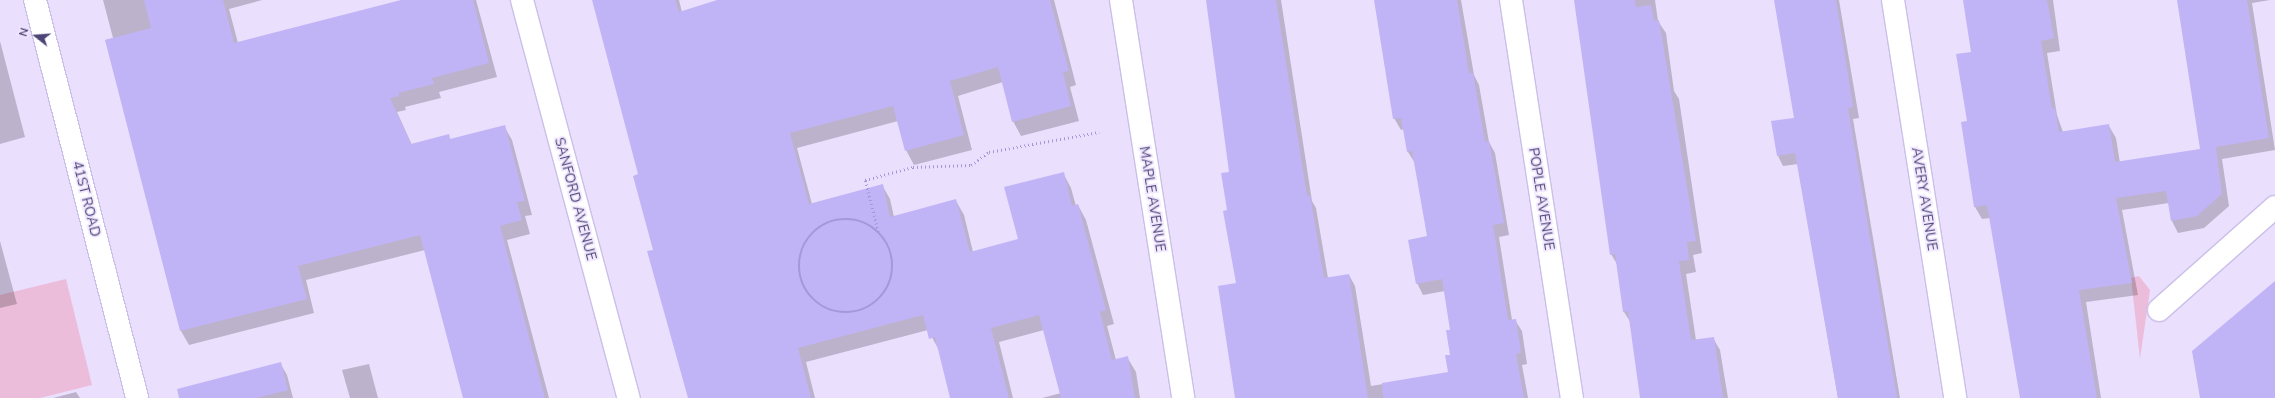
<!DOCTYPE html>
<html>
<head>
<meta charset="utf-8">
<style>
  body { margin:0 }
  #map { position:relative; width:2275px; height:398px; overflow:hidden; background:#ebdffe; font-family:"Nunito Sans",sans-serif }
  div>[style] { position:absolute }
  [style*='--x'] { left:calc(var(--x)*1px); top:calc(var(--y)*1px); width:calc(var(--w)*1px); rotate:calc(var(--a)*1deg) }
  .green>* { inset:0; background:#ecbdda }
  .shadow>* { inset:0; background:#0003 }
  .building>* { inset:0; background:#c1b4f6 }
  .path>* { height:2.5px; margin-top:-1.25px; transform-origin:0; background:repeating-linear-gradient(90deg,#a498da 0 1px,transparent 0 4px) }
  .path>.ring { margin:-1.25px; padding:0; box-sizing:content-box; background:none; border:2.5px solid #a498da; border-radius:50% }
  .roads { filter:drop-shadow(1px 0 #cabfe8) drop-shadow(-1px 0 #cabfe8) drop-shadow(0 1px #cabfe8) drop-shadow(0 -1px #cabfe8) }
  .minor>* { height:22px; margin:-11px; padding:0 11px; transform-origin:11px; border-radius:11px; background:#fff }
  span { translate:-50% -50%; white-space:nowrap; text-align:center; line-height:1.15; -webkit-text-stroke:3.5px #f1e7ff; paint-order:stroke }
  .street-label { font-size:14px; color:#4c4576 }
  .north { position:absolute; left:16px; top:16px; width:40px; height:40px; -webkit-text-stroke:3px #f1e7ff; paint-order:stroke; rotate:287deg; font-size:11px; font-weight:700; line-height:16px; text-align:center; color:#4c4576 }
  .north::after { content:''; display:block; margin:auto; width:14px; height:18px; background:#4c4576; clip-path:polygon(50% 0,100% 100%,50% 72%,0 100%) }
</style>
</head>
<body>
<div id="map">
  <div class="green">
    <div style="clip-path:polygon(2139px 276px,2150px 290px,2140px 359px,2131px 278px)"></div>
    <div style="clip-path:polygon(66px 279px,92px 385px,40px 398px,0 398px,0 295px)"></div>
  </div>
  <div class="shadow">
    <div style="clip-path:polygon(103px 0,262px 0,229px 9px,238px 43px,405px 0,476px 0,497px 77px,439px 92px,441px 98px,405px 107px,406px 110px,397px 112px,412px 145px,448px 135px,451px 140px,504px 126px,512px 140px,532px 215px,525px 216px,530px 234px,507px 240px,549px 398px,464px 398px,425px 250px,306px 280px,314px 313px,189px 345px,181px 331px,106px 40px,113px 38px)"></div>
    <div style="clip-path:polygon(593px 0,679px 0,682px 12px,723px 0,1054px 0,1076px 85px,1070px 87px,1079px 121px,1021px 136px,1013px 121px,1003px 82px,958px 96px,972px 150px,914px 165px,906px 150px,898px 121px,797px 148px,812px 204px,882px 185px,890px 199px,894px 217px,956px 201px,964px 215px,973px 252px,1019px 240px,1063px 173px,1071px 188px,1076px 206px,1078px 205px,1086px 220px,1114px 324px,1107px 326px,1116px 360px,1127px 357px,1136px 372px,1140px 398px,1042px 398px,1061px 393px,1044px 330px,999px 342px,1013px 398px,952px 398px,940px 352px,928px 330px,806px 362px,815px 398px,701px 398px,654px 251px,639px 175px)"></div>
    <div style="clip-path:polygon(1208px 0,1281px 0,1312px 201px,1316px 208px,1328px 278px,1349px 275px,1355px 286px,1371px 386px,1449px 373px,1451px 355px,1451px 330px,1445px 291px,1423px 295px,1417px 283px,1428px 237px,1415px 163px,1408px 152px,1404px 129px,1401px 130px,1394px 118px,1375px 0,1461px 0,1474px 75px,1479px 85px,1489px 142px,1495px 153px,1509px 235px,1499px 237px,1512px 320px,1515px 320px,1522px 331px,1527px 364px,1522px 365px,1528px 398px,1236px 398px,1237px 284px,1228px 211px,1230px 172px)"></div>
    <div style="clip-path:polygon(1575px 0,1655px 0,1658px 21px,1666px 33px,1674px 91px,1679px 99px,1702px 253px,1693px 255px,1696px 272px,1686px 274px,1696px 340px,1713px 338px,1720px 350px,1728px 398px,1641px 398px,1631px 323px,1624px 312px,1617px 264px,1611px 254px)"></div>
    <div style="clip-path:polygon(1775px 0,1839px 0,1859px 118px,1853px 119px,1900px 398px,1838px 398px,1798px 164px,1783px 166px,1778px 156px,1795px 118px)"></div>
    <div style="clip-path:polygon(1964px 0,2053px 0,2060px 51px,2047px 53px,2057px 115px,2063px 132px,2109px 126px,2116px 138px,2120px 163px,2201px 150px,2179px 0,2270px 0,2252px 3px,2275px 150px,2222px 159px,2229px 206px,2204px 228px,2178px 233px,2172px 221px,2169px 203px,2122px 210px,2138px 295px,2086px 302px,2101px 398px,2021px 398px,1990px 218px,1982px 219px,1975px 207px,1968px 122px,1973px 53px)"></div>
    <div style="clip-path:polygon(0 41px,25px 137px,0 144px)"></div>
    <div style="clip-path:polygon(0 241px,17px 304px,0 308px)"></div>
    <div style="clip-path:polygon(280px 363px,287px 375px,293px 398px,208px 398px)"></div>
    <div style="clip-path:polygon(369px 364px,378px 398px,350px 398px,342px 370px)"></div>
    <div style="clip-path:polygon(76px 392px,80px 398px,53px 398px)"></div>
  </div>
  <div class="building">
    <div style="clip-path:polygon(144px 0,223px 0,234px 43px,401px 0,473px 0,489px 63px,432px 78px,434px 84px,398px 93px,399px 96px,390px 98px,411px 144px,449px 134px,450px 139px,505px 125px,525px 201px,517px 202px,522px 220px,500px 226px,545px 398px,463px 398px,420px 235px,298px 266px,307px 299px,180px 331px,105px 40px,151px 28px)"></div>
    <div style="clip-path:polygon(592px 0,675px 0,679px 12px,717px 0,1050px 0,1069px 71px,1063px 72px,1071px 106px,1012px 122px,998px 67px,950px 81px,964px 135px,905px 151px,893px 106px,790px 133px,809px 204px,883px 184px,890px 217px,956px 199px,970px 252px,1018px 239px,1004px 187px,1064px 172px,1072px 206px,1078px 204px,1106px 310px,1100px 312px,1112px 360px,1128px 356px,1135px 398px,1061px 398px,1039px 315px,991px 328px,1009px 398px,950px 398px,935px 337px,929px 339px,923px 315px,798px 348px,811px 398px,688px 398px,647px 251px,653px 250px,633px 176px,638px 174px)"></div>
    <div style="clip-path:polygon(1206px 0,1276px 0,1307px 196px,1310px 195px,1324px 278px,1349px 274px,1368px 398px,1235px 398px,1218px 286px,1236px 283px,1223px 211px,1227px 210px,1221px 173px,1229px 172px)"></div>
    <div style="clip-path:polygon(1374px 0,1457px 0,1469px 73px,1473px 73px,1485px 142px,1489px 141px,1504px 223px,1493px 225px,1508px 320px,1516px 319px,1521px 353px,1516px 354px,1524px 398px,1383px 398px,1382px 383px,1448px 372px,1445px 355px,1450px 355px,1446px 330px,1450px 330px,1442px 279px,1416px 284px,1408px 240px,1427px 236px,1412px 151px,1407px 152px,1401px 118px,1393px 119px)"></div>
    <div style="clip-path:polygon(1574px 0,1635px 0,1636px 7px,1651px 5px,1654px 21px,1659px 20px,1696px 241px,1687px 242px,1689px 260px,1679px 261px,1691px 340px,1714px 337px,1723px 398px,1640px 398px,1628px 311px,1623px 312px,1615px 254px,1610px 255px)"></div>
    <div style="clip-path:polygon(1774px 0,1836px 0,1853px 107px,1848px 108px,1897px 398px,1838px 398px,1795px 153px,1777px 156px,1771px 121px,1794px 118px)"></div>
    <div style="clip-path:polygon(1963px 0,2047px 0,2054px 38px,2041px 41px,2052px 109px,2055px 108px,2059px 132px,2109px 124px,2115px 162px,2200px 149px,2177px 0,2247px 0,2269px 138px,2216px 147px,2222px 194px,2197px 216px,2171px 221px,2166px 191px,2116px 198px,2132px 283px,2079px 290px,2097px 398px,2020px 398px,1987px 205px,1974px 207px,1961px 122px,1967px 121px,1956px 54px,1971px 52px)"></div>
    <div style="clip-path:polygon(2275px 281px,2275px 398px,2200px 398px,2192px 351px)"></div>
    <div style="clip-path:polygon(281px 362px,288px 390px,257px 398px,179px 398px,177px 389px)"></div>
  </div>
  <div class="path">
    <div class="ring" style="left:799px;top:219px;width:91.5px;height:91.5px"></div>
    <div style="--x:878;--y:232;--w:54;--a:-104"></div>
    <div style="--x:865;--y:180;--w:50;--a:-15.2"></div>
    <div style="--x:913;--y:167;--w:58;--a:-2"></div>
    <div style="--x:971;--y:165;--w:22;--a:-36"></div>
    <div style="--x:989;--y:152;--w:112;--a:-10.3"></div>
  </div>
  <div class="roads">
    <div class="minor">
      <div style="--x:35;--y:0;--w:411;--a:75.6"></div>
      <div style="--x:522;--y:0;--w:412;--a:75"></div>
      <div style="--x:1121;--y:0;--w:403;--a:81.1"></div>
      <div style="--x:1511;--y:0;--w:403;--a:81.3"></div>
      <div style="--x:1893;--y:0;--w:403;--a:81.1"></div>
      <div style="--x:2159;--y:310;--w:155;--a:-41.6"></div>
    </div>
  </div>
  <div class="street-label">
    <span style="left:86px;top:199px;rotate:76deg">41ST ROAD</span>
    <span style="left:575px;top:199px;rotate:75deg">SANFORD AVENUE</span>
    <span style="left:1152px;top:199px;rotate:81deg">MAPLE AVENUE</span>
    <span style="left:1541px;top:199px;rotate:81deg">POPLE AVENUE</span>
    <span style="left:1924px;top:199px;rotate:81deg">AVERY AVENUE</span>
  </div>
  <div class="north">N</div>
</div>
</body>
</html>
